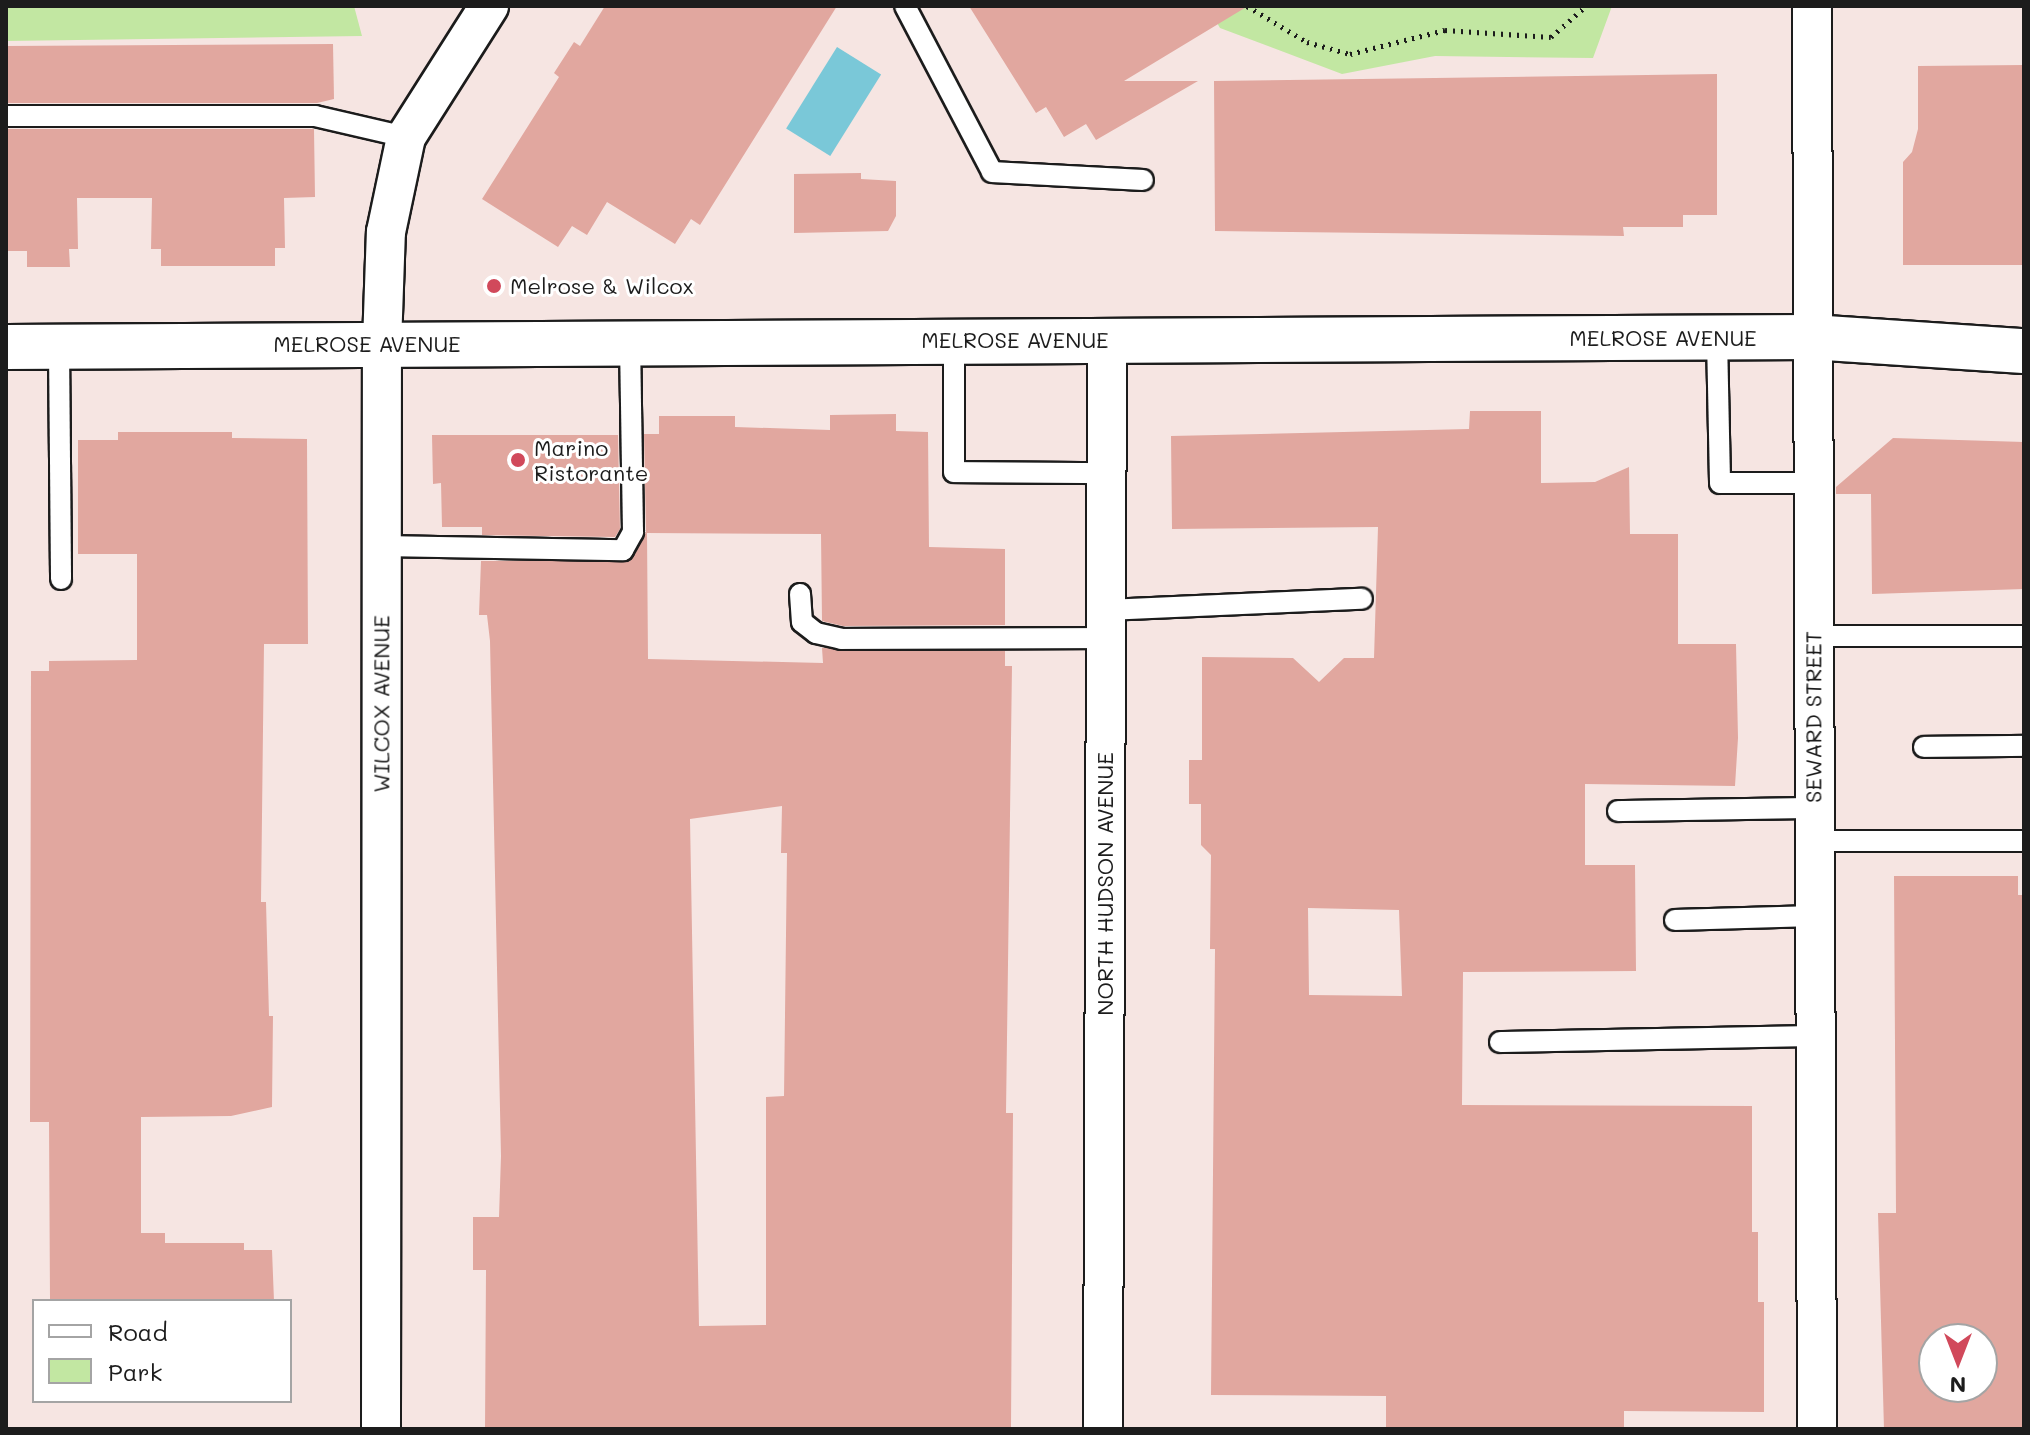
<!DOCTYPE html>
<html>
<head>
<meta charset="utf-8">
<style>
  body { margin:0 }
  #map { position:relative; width:2030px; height:1435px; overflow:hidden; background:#f6e5e2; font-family:Mali,sans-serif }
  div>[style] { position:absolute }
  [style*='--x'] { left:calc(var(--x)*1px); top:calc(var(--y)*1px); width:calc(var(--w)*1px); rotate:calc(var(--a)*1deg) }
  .green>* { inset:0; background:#c2e7a2 }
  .water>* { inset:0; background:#7ac8d8; transform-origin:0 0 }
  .building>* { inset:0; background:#e1a79f }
  .path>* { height:5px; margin-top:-2.5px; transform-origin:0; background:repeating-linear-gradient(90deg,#1c1c1c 0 2px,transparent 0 8px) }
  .roads { filter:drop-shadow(2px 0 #1c1c1c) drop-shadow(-2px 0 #1c1c1c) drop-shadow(0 2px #1c1c1c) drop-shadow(0 -2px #1c1c1c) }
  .lane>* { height:20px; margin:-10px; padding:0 10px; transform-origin:10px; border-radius:10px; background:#fff }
  .street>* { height:38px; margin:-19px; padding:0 19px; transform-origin:19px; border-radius:19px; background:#fff }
  .secondary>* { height:44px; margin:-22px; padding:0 22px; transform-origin:22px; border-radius:22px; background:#fff }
  .dots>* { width:22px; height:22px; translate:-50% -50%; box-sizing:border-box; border:4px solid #fff; border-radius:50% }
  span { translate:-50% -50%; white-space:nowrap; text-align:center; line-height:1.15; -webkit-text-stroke:6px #fff; paint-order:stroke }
  .poi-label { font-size:22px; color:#1c1c1c }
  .left { translate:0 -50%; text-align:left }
  .street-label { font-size:22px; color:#1c1c1c }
  .frame { position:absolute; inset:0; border:8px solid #1c1c1c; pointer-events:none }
  .legend { position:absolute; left:32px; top:1299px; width:260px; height:104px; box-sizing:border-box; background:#fff; border:2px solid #a4a4a4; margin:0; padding:10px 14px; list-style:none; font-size:24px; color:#1c1c1c }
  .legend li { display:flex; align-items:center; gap:16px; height:40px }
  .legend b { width:40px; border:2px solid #a4a4a4 }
  .north { position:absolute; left:1918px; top:1323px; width:80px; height:80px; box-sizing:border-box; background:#fff; border:2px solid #a4a4a4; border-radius:50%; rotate:180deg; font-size:22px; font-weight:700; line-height:32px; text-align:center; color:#1c1c1c }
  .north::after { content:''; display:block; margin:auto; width:28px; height:36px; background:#d1495b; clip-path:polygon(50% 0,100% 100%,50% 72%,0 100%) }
</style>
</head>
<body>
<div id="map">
  <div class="green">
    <div style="clip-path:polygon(6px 6px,354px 6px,362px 36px,6px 41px)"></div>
    <div style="clip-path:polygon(1207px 6px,1612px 6px,1593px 58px,1435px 56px,1342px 74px,1220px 28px)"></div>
  </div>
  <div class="water">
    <div style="left:837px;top:47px;width:52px;height:96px;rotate:32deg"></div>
  </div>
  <div class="building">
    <div style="clip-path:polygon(605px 6px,837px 6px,700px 225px,691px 219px,675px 244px,607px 202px,587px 235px,572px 226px,558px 247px,482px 199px,559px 77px,554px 73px,574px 42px,580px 46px)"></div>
    <div style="clip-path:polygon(969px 6px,1248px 6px,1124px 81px,1198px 81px,1096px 140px,1086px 124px,1064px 137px,1046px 107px,1036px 113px)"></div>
    <div style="clip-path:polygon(333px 44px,334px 99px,317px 103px,6px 103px,6px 46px)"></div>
    <div style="clip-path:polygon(2024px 65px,2024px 265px,1903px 265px,1903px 162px,1912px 152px,1918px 129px,1918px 66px)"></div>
    <div style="clip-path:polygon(1717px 74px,1717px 215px,1683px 215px,1683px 227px,1623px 227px,1624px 236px,1215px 231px,1214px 81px)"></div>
    <div style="clip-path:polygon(6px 129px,314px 129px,315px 197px,284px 198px,285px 248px,275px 248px,275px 266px,161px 266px,161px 249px,151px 249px,152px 198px,77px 198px,78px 249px,69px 249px,70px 267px,27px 267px,27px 251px,6px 251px)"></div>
    <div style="clip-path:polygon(861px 173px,861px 179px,896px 181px,896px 216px,888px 231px,794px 233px,794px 174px)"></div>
    <div style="clip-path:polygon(evenodd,1470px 411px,1541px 411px,1541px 483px,1595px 482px,1629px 467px,1630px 534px,1678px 534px,1678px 644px,1736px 644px,1738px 738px,1735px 786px,1585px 784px,1585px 865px,1635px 865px,1636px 971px,1463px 972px,1462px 1105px,1752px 1106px,1752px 1232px,1758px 1232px,1758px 1302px,1764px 1302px,1764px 1412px,1624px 1411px,1624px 1429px,1386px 1429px,1386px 1396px,1211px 1395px,1215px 949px,1210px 949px,1211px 855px,1201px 845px,1201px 804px,1189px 804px,1189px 760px,1202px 760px,1202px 657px,1293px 658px,1319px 682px,1344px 658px,1374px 658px,1378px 527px,1172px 529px,1171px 436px,1469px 429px,1470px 411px,1308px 908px,1399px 910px,1402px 996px,1309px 995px,1308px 908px)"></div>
    <div style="clip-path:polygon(evenodd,896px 414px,896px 431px,928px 432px,929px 547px,1005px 549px,1005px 625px,843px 626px,822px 621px,821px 534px,647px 533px,648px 659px,823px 663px,822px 648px,1005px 651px,1005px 666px,1012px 666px,1006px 1113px,1013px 1113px,1011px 1429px,485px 1429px,486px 1270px,473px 1270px,473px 1217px,499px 1217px,501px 1156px,490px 641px,487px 615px,479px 615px,481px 561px,630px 561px,646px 532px,644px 434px,659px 434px,659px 416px,735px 416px,735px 427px,830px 430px,830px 415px,896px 414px,782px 806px,781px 853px,787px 853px,784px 1096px,766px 1097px,766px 1325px,699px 1326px,690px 819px,782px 806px)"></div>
    <div style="clip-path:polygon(118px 432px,232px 432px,232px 438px,307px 439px,308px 644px,264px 644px,261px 902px,266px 902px,269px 1016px,273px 1016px,272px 1107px,231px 1116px,141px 1117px,141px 1233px,165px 1233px,165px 1243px,244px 1243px,244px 1250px,272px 1250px,274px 1301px,50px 1301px,49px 1122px,30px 1122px,31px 671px,49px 671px,49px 661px,137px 660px,137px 554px,78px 554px,78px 440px,118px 440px)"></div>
    <div style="clip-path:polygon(432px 435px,618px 435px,620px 529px,615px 537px,482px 535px,482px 527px,442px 527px,441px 483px,433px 484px)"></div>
    <div style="clip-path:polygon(1893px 438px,2024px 442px,2024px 589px,1872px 594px,1871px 494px,1836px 494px,1836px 487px)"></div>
    <div style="clip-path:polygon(evenodd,1894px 876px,2018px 876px,2018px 895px,2024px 895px,2024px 1429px,1884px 1429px,1878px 1213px,1896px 1213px,1894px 876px,1934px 1339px,1982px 1339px,1982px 1387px,1934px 1387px,1934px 1339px)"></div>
  </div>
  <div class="path">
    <div style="--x:1247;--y:6;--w:70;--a:31"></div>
    <div style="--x:1307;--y:42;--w:45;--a:15.6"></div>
    <div style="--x:1350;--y:54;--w:98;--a:-14.2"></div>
    <div style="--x:1445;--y:30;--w:106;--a:3.8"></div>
    <div style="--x:1551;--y:37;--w:47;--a:-41.5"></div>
  </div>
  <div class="roads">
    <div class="lane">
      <div style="--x:905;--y:6;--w:187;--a:62.3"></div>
      <div style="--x:992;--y:172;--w:151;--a:3"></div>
      <div style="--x:6;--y:116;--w:309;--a:0"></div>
      <div style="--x:315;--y:116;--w:93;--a:13"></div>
      <div style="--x:1717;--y:338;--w:145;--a:88.8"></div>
      <div style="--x:1720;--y:483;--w:91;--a:0"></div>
      <div style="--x:954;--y:341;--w:131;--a:90"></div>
      <div style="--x:954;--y:472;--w:152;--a:0.4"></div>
      <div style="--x:59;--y:346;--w:233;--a:89.5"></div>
      <div style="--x:382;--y:546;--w:241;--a:1"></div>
      <div style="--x:623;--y:550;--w:21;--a:-61"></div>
      <div style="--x:633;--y:532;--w:190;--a:-90.9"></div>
      <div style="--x:800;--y:594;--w:28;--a:86"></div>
      <div style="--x:802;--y:622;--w:18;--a:38"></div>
      <div style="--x:816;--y:633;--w:26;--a:13"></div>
      <div style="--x:841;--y:639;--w:264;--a:-0.2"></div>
      <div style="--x:1105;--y:610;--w:257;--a:-2.5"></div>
      <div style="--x:1812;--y:636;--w:212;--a:0"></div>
      <div style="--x:1924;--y:747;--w:100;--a:-0.6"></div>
      <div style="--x:1618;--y:811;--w:195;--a:-0.9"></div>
      <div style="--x:1813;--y:841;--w:211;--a:0"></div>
      <div style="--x:1675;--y:920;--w:139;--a:-1.6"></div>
      <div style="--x:1500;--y:1042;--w:315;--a:-1.1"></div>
    </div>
    <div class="street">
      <div style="--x:1812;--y:6;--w:1423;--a:89.8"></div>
      <div style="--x:381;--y:1429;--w:1085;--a:-89.95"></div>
      <div style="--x:382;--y:344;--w:112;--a:-88"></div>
      <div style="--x:386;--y:232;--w:97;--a:-78.1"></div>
      <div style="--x:406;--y:137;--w:155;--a:-57.6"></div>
      <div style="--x:1103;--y:1429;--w:1089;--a:-89.79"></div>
    </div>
    <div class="secondary">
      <div style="--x:6;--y:347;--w:1805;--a:-0.32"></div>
      <div style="--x:1811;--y:337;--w:213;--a:3.8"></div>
    </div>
  </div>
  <div class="dots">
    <div style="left:494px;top:286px;background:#d1495b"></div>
    <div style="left:518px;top:460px;background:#d1495b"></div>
  </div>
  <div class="poi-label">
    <span class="left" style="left:510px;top:286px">Melrose &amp; Wilcox</span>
    <span class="left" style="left:534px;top:460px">Marino<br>Ristorante</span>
  </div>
  <div class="street-label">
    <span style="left:1663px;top:338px">MELROSE AVENUE</span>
    <span style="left:1015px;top:340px">MELROSE AVENUE</span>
    <span style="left:367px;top:344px">MELROSE AVENUE</span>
    <span style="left:381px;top:704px;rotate:-90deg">WILCOX AVENUE</span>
    <span style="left:1813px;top:717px;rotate:-90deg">SEWARD STREET</span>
    <span style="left:1105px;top:884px;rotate:-90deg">NORTH HUDSON AVENUE</span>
  </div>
  <div class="frame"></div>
  <ul class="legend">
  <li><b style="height:10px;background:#fff"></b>Road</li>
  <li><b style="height:22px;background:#c2e7a2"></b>Park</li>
  </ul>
  <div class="north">N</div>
</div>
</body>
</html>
